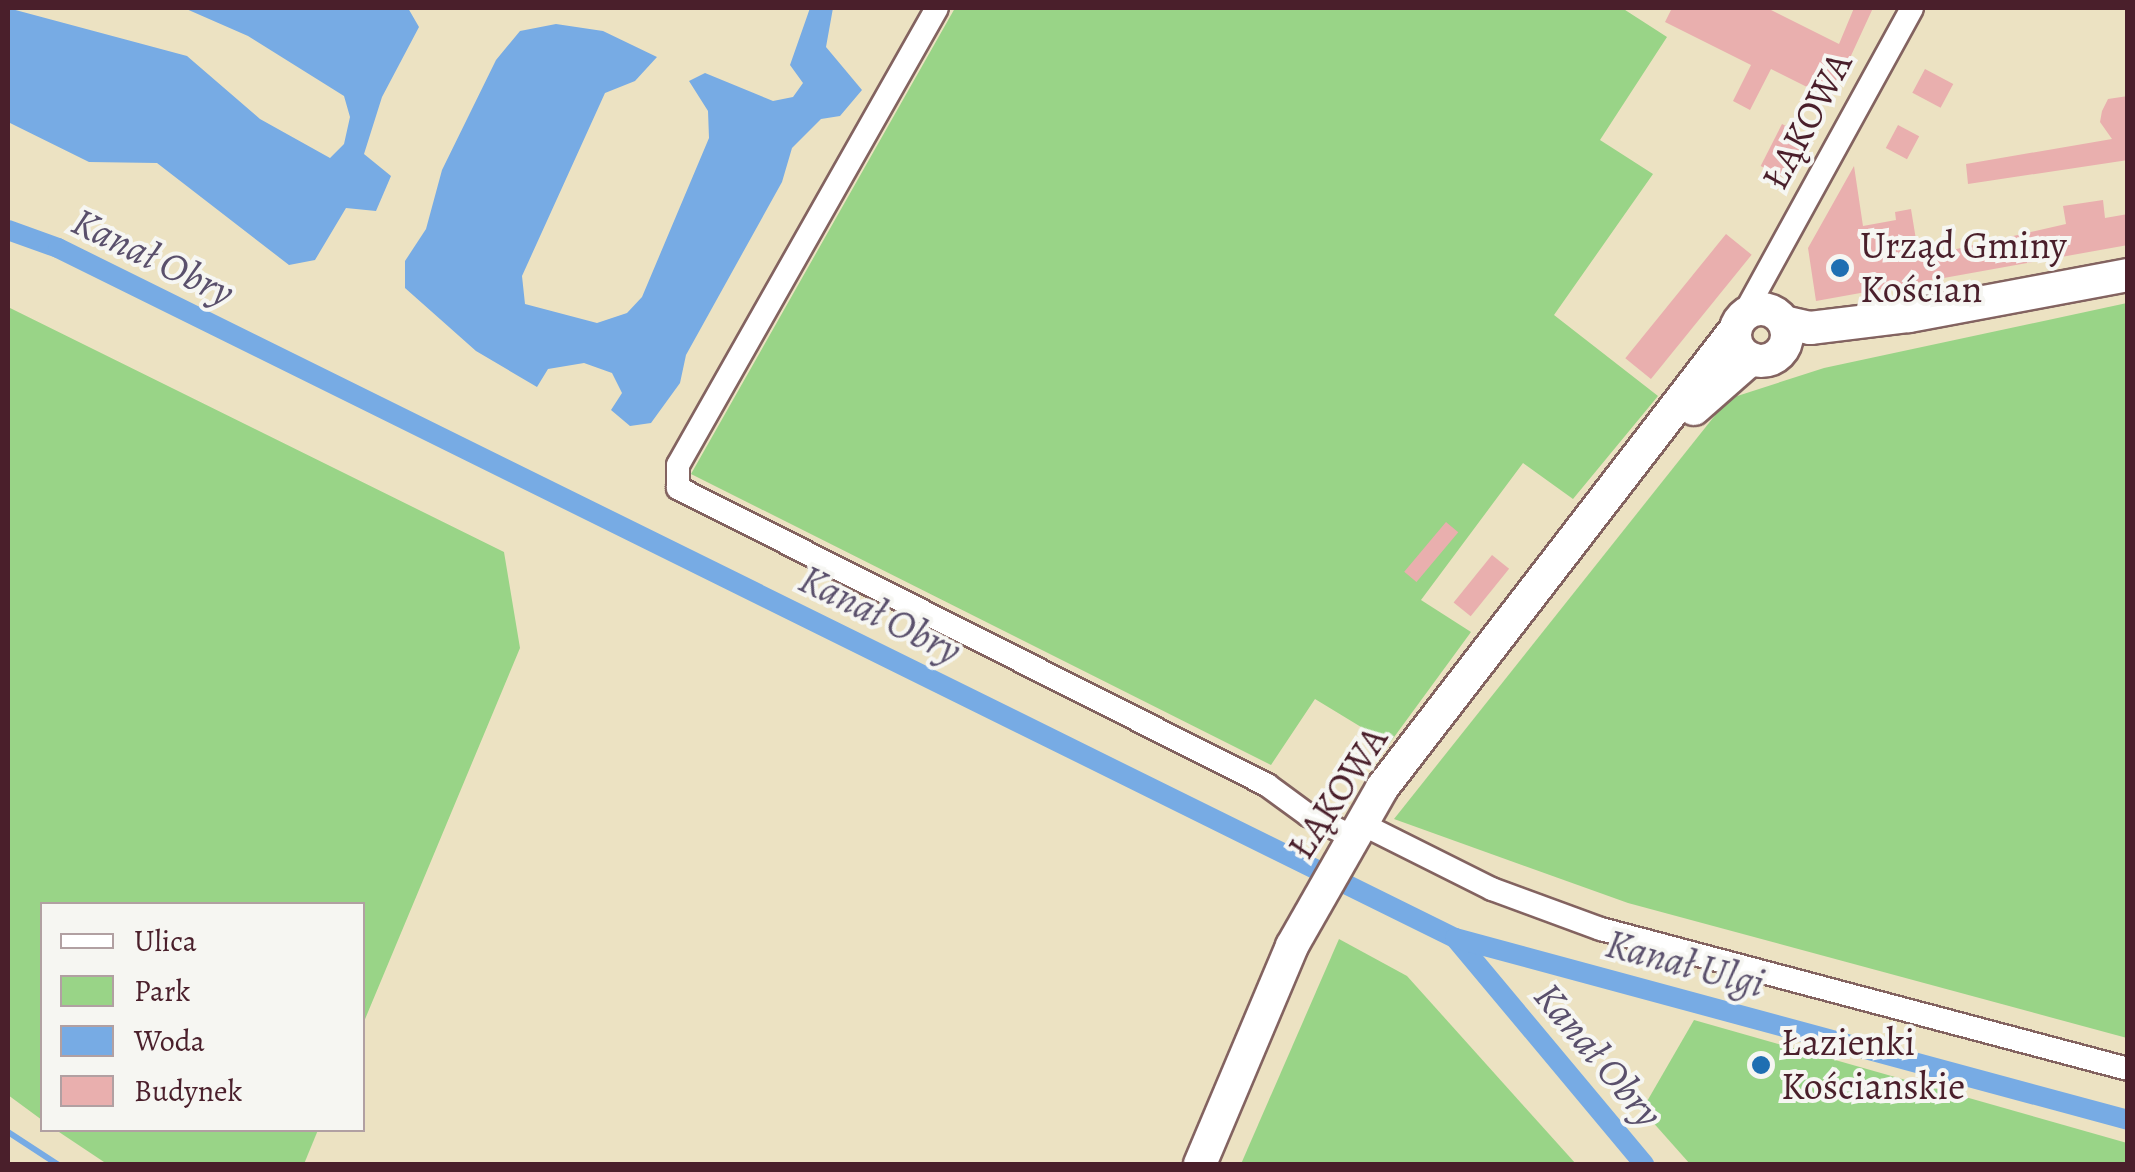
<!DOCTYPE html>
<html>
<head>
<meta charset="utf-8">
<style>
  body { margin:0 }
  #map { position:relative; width:2135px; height:1172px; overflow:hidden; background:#ece2c2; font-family:Alegreya,serif }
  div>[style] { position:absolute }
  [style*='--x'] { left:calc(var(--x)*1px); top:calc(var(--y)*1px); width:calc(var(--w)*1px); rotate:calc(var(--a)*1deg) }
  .green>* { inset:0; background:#99d487 }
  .water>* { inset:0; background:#77abe4 }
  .stream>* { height:6px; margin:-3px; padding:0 3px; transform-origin:3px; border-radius:3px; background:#77abe4 }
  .canal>* { height:20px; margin:-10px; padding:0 10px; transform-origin:10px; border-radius:10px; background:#77abe4 }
  .building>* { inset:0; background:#e9afae; transform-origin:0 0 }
  .roads { filter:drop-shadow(2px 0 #836360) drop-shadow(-2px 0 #836360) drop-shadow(0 2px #836360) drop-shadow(0 -2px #836360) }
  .street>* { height:22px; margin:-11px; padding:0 11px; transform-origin:11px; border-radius:11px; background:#fff }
  .secondary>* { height:32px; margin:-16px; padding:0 16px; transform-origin:16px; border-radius:16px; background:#fff }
  .secondary>.ring { margin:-16px; padding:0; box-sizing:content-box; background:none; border:32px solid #fff; border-radius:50% }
  .dots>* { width:28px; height:28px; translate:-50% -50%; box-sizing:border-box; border:5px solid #f6f6f2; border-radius:50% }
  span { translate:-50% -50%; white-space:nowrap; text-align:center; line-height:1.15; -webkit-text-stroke:8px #f6f6f2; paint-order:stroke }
  .street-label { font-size:38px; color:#4a1f2b }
  .poi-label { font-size:38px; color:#4a1f2b }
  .left { translate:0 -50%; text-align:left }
  .water-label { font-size:40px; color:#5a506c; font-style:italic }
  .frame { position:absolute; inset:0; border:10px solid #4a1f2b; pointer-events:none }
  .legend { position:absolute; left:40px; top:902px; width:325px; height:230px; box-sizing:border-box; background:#f6f6f2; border:2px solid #b1a0a2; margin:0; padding:12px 18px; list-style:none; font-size:30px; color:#4a1f2b }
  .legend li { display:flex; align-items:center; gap:20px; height:50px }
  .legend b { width:50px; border:2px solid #b1a0a2 }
</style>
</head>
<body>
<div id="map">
  <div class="green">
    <div style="clip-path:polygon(955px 8px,1622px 8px,1667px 37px,1600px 140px,1653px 174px,1554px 315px,1658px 396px,1573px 499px,1523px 463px,1421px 600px,1471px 632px,1389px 744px,1315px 699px,1271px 765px,691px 474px)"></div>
    <div style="clip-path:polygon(2127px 303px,2127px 1038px,1628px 903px,1394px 819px,1728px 399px,1824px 368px)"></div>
    <div style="clip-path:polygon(8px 307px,504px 552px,520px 648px,363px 1024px,362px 904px,42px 904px,42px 1120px,8px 1095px)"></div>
    <div style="clip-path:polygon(1339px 939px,1407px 976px,1576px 1164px,1241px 1164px)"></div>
    <div style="clip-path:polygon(1694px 1020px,2127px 1143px,2127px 1164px,1690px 1164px,1642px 1110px)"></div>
    <div style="clip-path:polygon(56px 1130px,318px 1130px,304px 1164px,107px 1164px)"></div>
  </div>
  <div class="water">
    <div style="clip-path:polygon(8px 8px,187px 56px,260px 119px,330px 158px,344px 144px,350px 117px,344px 96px,248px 36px,184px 8px,408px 8px,419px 27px,382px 97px,364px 154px,391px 176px,376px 211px,346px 208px,315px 260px,289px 265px,157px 163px,89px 162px,8px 122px)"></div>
    <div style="clip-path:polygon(810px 8px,833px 8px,826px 47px,862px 90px,840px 116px,821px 119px,792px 148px,782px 182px,686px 355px,680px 383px,651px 423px,630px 426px,611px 410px,622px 393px,612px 373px,584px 363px,548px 369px,537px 387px,476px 351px,405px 288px,405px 261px,426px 229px,442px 170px,496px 60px,520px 31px,556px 24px,603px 31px,657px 57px,635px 81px,605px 93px,522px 276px,525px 304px,597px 323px,627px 313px,642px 297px,709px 138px,708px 111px,689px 81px,705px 73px,773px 101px,793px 97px,803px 83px,790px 65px)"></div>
  </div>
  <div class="stream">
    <div style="--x:8;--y:1132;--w:59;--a:33.1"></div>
  </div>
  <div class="canal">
    <div style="--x:8;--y:230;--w:53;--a:19.8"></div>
    <div style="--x:58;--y:248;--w:1558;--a:26.29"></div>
    <div style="--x:1455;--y:938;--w:295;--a:50.1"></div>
    <div style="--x:1455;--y:938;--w:697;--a:15.13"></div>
  </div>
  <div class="building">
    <div style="clip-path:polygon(1672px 8px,1767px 8px,1839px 44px,1854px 8px,1873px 8px,1831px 99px,1771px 69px,1750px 110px,1733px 101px,1751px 65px,1665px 22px)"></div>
    <div style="left:1925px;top:69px;width:32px;height:27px;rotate:28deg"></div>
    <div style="clip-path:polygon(2128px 96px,2128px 160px,1968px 184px,1966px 164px,2112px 139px,2100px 122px,2102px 111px,2108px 99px)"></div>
    <div style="left:1782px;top:124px;width:29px;height:47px;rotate:27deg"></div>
    <div style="left:1898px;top:125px;width:24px;height:26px;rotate:28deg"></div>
    <div style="clip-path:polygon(1854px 166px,1863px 226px,1896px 220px,1895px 212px,1911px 209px,1918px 252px,1926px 256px,2066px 224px,2063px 206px,2103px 200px,2105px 218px,2128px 214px,2128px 245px,1816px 301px,1808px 248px)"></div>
    <div style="left:1726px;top:234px;width:33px;height:160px;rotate:39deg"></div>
    <div style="left:1446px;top:522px;width:16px;height:65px;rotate:40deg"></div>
    <div style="left:1492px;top:555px;width:22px;height:61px;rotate:39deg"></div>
  </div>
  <div class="roads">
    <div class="street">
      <div style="--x:937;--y:8;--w:525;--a:119.54"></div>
      <div style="--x:678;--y:465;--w:23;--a:90"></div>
      <div style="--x:678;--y:488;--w:660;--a:26.76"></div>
      <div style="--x:1267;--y:785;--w:51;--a:36.2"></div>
      <div style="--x:1308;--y:815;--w:50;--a:26.1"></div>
      <div style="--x:1744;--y:314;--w:349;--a:-61.2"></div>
      <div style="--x:1360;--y:823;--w:148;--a:26.6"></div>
      <div style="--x:1492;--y:889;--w:116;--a:20.2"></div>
      <div style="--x:1601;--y:929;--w:545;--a:14.88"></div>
    </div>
    <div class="secondary">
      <div class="ring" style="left:1735px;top:309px;width:20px;height:20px"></div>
      <div style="--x:1784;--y:322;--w:27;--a:13"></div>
      <div style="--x:1810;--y:328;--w:100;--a:-6.9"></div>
      <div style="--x:1909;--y:316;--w:223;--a:-10.6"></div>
      <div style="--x:1694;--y:409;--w:76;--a:-41.3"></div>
      <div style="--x:1200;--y:1164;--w:237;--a:-67.1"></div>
      <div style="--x:1292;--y:946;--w:182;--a:-60.3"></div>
      <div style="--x:1382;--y:788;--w:578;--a:-52.38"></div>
    </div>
  </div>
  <div class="dots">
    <div style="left:1840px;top:268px;background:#1f6fb2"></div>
    <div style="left:1761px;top:1065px;background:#1f6fb2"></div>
  </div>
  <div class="street-label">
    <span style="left:1807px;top:121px;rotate:-62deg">ŁĄKOWA</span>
    <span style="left:1338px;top:793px;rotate:-57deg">ŁĄKOWA</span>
  </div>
  <div class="poi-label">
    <span class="left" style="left:1860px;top:268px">Urząd Gminy<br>Kościan</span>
    <span class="left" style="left:1781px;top:1065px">Łazienki<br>Kościanskie</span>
  </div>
  <div class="water-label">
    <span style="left:153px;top:257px;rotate:26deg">Kanał Obry</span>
    <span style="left:880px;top:615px;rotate:26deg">Kanał Obry</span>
    <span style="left:1685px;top:964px;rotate:15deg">Kanał Ulgi</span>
    <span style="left:1598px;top:1055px;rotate:50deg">Kanał Obry</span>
  </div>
  <div class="frame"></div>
  <ul class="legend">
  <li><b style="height:12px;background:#fff"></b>Ulica</li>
  <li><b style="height:28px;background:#99d487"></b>Park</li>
  <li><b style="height:28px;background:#77abe4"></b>Woda</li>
  <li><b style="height:28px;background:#e9afae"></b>Budynek</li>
  </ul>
</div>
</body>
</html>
